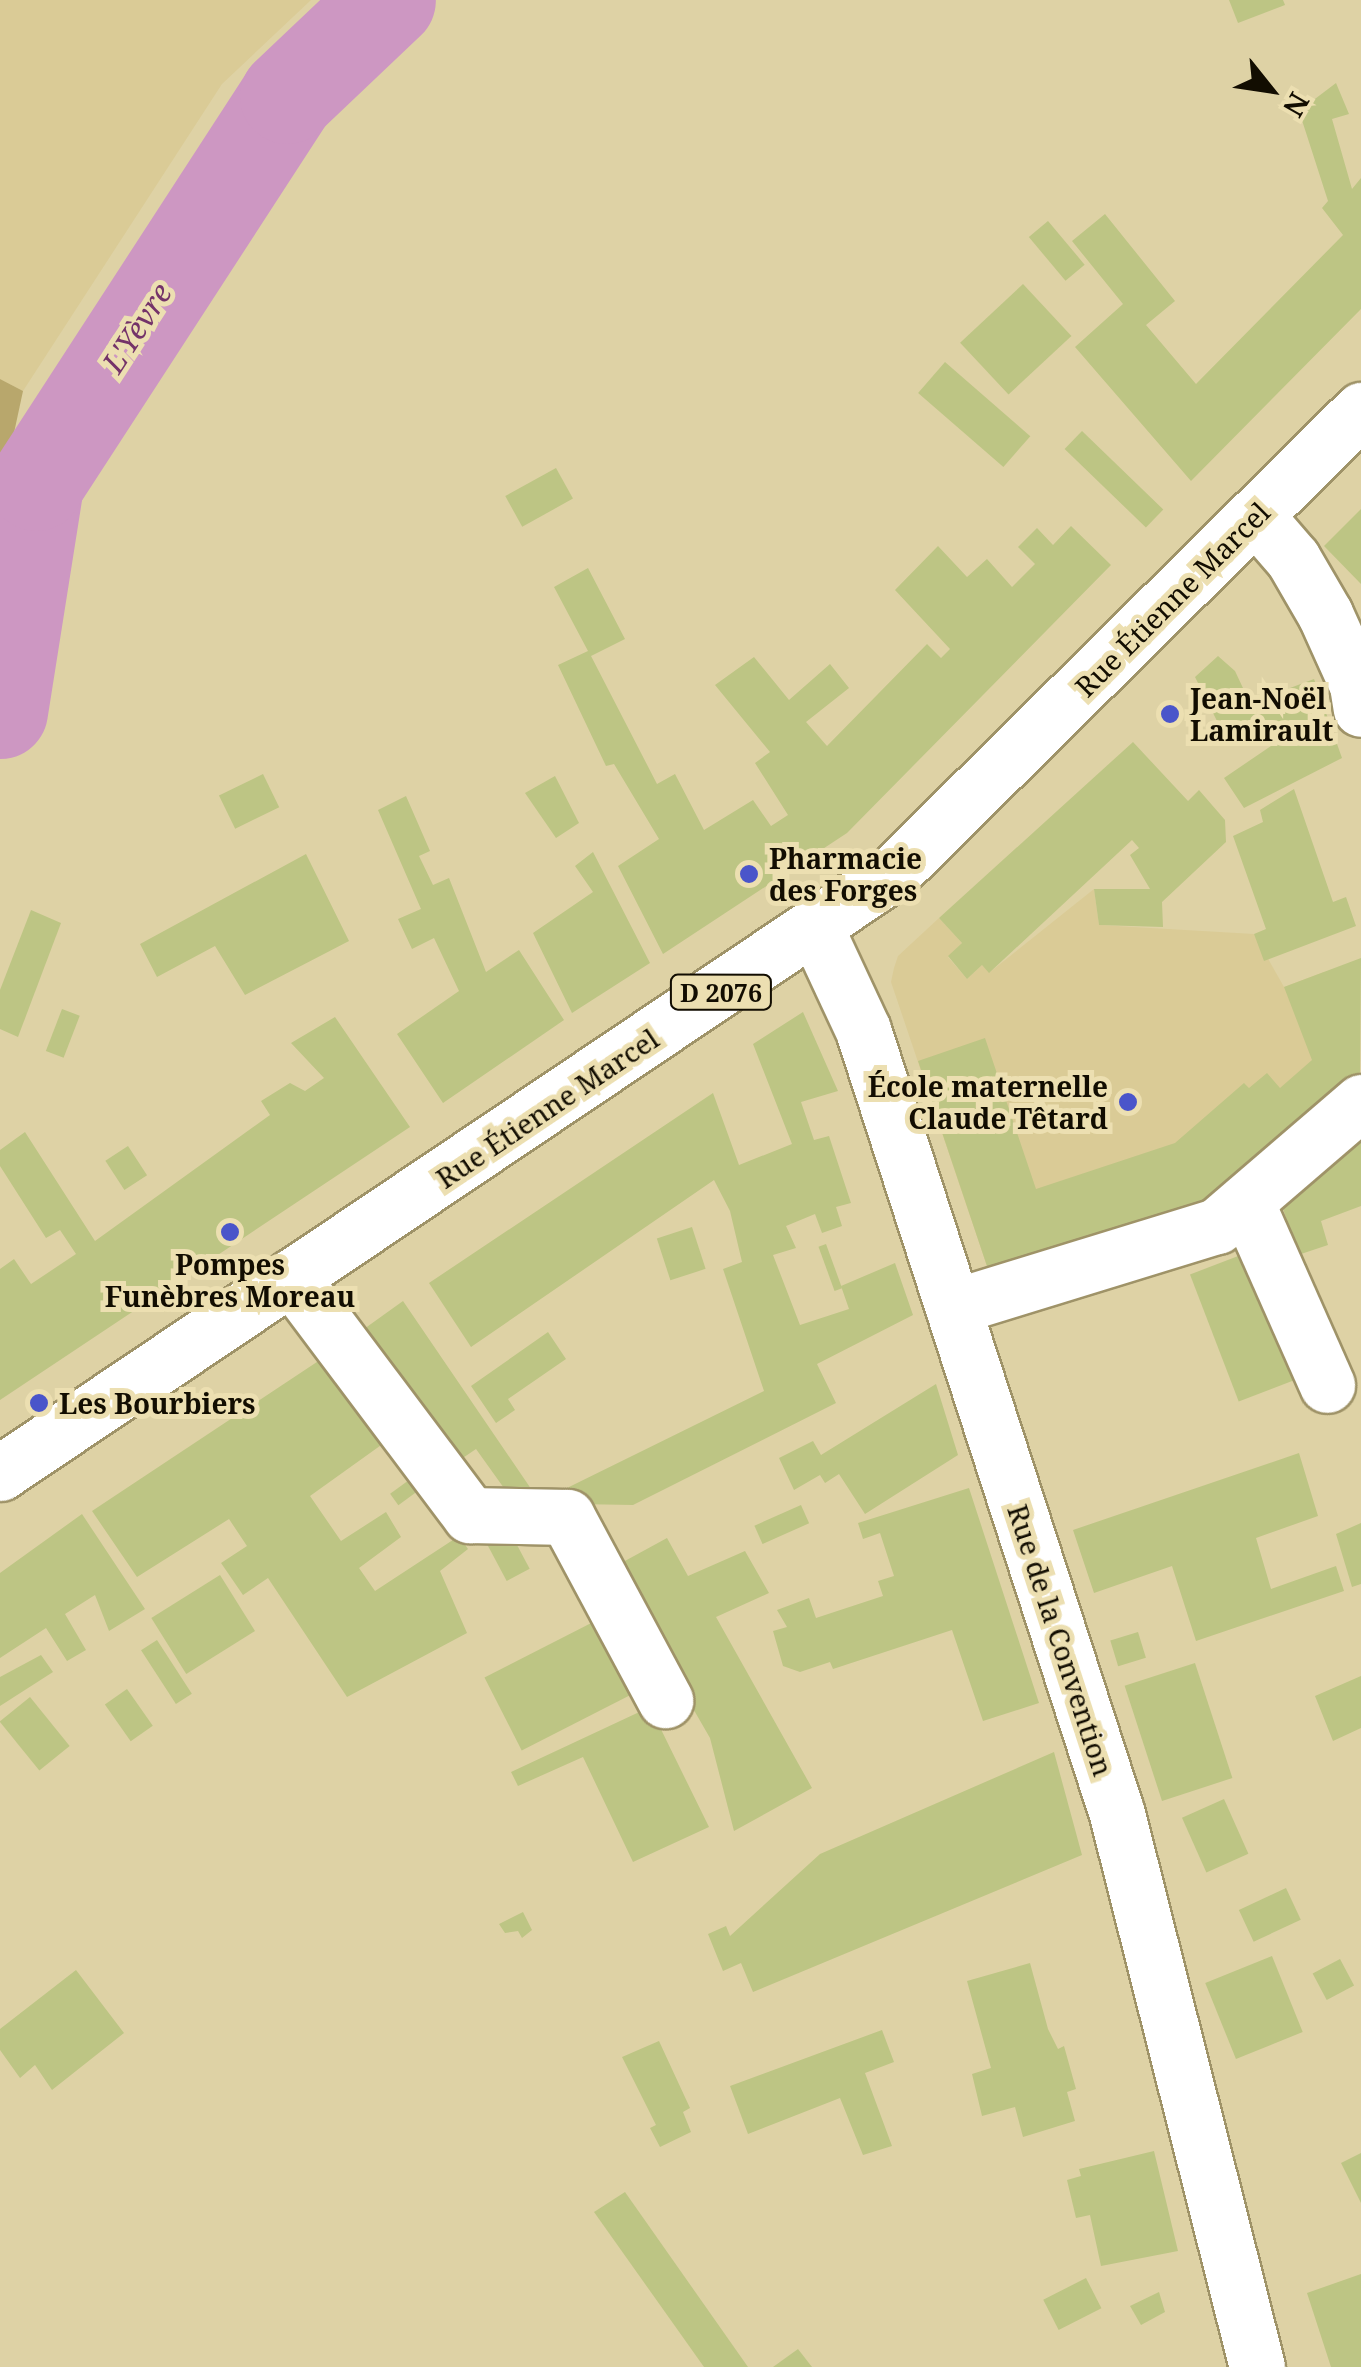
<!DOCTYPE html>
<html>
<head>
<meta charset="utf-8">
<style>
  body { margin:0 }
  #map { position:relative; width:1361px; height:2367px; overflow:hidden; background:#ded2a5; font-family:"Noto Serif",serif }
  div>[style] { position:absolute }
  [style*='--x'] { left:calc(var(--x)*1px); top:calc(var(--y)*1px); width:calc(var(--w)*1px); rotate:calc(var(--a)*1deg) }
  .built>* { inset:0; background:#dacb96 }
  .green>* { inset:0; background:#b8a76c }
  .river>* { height:95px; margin:-47.5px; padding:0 47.5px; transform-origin:47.5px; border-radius:47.5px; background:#cd97c2 }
  .building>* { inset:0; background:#bdc584; transform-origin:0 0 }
  .roads { filter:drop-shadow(2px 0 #9f9368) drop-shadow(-2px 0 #9f9368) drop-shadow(0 2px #9f9368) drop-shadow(0 -2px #9f9368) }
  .street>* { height:55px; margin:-27.5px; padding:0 27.5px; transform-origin:27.5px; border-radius:27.5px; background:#fff }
  .primary>* { height:55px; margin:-27.5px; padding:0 27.5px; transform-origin:27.5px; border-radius:27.5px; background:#fff }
  .dots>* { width:28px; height:28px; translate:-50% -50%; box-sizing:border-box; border:5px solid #ecdfb1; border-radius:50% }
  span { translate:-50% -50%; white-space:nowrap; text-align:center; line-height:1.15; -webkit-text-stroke:10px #ecdfb1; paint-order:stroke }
  .shield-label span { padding:2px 8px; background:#ecdfb1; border:2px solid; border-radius:8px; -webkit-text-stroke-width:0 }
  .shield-label { font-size:25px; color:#120d01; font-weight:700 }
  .street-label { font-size:28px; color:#120d01 }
  .poi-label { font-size:28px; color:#120d01; font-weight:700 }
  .left { translate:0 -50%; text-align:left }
  .right { translate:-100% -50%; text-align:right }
  .water-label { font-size:30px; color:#743369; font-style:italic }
  .north { position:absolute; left:1221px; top:40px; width:100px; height:100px; -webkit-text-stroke:8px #ecdfb1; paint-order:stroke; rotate:120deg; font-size:28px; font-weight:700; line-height:40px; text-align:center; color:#120d01 }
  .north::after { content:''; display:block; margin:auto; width:35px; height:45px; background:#120d01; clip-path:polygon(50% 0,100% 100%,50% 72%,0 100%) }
</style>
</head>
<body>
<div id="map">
  <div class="built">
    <div style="clip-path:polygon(0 0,311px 0,222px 84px,23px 391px,0 379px)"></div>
    <div style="clip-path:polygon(1094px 889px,1099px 925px,1254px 934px,1284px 987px,1324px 972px,1360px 1072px,1205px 1204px,991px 1278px,891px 982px,894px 968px,898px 956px,939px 918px,962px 943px,948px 957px,967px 979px,982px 965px,990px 972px)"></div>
  </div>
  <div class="green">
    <div style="clip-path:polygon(0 379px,23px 391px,0 498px)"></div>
  </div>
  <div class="river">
    <div style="--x:0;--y:711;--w:231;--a:-81"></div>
    <div style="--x:36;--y:483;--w:461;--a:-57"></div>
    <div style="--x:287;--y:96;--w:139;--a:-43.5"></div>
  </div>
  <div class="building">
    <div style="clip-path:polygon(1229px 0,1283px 0,1285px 5px,1238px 23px)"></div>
    <div style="clip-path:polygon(1336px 83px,1349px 114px,1332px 119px,1352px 189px,1361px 178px,1361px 309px,1191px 481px,1075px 347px,1123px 304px,1072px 241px,1105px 214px,1175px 301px,1146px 325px,1196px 384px,1343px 235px,1322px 208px,1328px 201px,1299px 111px)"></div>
    <div style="left:1048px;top:221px;width:57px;height:25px;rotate:50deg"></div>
    <div style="left:1023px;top:284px;width:71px;height:86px;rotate:47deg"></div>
    <div style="left:945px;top:362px;width:113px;height:41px;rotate:41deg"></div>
    <div style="left:1082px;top:431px;width:113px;height:25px;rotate:44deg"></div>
    <div style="left:556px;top:468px;width:35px;height:58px;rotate:61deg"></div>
    <div style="clip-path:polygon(1361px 509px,1361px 584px,1324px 546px)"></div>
    <div style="clip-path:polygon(1071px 526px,1111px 565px,847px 833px,663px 954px,618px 866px,659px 839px,614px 764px,606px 766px,558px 665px,588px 651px,554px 587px,588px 568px,625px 639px,591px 656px,657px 784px,675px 774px,704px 830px,753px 800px,771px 826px,788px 815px,755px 763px,770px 752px,715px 685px,754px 657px,789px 700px,830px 664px,849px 688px,806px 722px,827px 746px,927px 644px,941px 658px,950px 649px,895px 590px,938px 546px,967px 577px,987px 559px,1012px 587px,1035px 564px,1018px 547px,1037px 528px,1053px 545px)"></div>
    <div style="clip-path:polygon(1218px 656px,1235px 671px,1250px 703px,1314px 679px,1342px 758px,1244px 808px,1224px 778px,1271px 746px,1261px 727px,1226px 739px,1195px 677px)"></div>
    <div style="clip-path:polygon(1133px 742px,1188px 801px,1199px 790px,1225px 820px,1226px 842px,1162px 902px,1163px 927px,1099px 925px,1094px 889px,1150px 889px,1130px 855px,1139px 848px,1132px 840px,989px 973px,982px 965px,967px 979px,948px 956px,962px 943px,939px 918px)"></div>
    <div style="left:263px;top:774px;width:37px;height:49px;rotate:64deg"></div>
    <div style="clip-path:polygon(555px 776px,579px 823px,556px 838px,525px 793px)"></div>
    <div style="clip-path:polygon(1294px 789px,1333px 902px,1346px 897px,1356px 926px,1264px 961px,1254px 934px,1266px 929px,1233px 836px,1263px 822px,1260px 810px)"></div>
    <div style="clip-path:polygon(406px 796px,430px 851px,419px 856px,433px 885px,449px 878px,486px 972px,519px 950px,564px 1020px,443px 1103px,397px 1034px,459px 991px,434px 938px,412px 949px,398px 919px,421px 909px,378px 810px)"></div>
    <div style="clip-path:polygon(593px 852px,650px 963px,572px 1013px,533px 933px,593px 892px,575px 866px)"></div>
    <div style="clip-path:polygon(306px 854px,349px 941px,245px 995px,215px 946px,157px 977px,140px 944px)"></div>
    <div style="clip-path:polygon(31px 910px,61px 923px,18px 1037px,0 1029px,0 990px)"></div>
    <div style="clip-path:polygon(1361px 958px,1360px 1072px,1205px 1204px,991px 1278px,918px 1061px,985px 1038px,1036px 1189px,1175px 1143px,1244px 1083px,1249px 1088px,1267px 1073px,1280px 1088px,1312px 1060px,1284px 987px)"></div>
    <div style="left:62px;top:1009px;width:19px;height:45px;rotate:21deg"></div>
    <div style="clip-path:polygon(803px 1012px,838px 1091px,801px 1102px,814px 1140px,829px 1136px,851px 1203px,836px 1207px,842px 1226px,822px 1233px,815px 1214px,786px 1226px,796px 1248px,773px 1255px,800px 1325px,849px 1309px,841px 1286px,895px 1263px,913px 1315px,817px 1364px,836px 1403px,633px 1505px,576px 1504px,567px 1488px,764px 1391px,723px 1269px,742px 1262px,730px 1211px,714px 1180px,471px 1347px,429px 1283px,713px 1093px,739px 1165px,792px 1144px,753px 1044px)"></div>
    <div style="clip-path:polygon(335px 1017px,410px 1127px,0 1400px,0 1269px,14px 1259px,31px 1284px,76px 1254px,60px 1230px,46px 1238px,0 1166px,0 1150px,25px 1132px,95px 1241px,270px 1115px,261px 1101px,290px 1083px,305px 1091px,324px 1078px,291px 1043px)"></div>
    <div style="clip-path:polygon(1361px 1140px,1361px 1206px,1321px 1221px,1328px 1245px,1298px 1255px,1275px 1184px,1298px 1163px)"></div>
    <div style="left:128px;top:1146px;width:35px;height:27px;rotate:57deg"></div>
    <div style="left:692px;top:1227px;width:44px;height:37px;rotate:72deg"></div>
    <div style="left:826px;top:1244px;width:47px;height:8px;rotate:70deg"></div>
    <div style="left:1246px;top:1253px;width:136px;height:60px;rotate:69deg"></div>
    <div style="clip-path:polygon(403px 1301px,540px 1502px,514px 1502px,476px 1449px,448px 1468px,357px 1334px)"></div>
    <div style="clip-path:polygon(548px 1332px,566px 1359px,508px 1399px,515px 1410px,496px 1423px,471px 1386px)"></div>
    <div style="clip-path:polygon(332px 1352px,391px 1438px,310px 1496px,341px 1541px,386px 1512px,401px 1537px,359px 1568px,375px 1591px,459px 1536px,468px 1549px,440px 1571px,467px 1633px,347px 1697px,268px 1578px,243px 1595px,221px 1563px,247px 1546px,229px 1519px,137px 1577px,92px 1511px)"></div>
    <div style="clip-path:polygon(936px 1384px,958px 1455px,865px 1514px,839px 1474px,825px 1483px,820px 1475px,794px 1490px,779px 1458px,813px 1441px,821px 1455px)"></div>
    <div style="clip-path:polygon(1299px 1453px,1318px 1516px,1256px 1538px,1271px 1589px,1336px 1566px,1344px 1591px,1196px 1641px,1172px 1566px,1094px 1593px,1073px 1530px)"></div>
    <div style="left:416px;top:1475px;width:14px;height:32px;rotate:54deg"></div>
    <div style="clip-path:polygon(969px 1488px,1039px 1703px,983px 1721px,952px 1630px,833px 1669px,830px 1662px,800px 1672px,783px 1666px,773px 1631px,787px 1627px,777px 1610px,809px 1598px,816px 1618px,883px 1596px,878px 1581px,894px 1576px,880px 1533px,863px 1539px,858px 1523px)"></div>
    <div style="left:801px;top:1505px;width:20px;height:51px;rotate:66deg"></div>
    <div style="clip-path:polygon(82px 1514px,145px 1609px,109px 1631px,95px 1595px,65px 1614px,86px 1650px,67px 1661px,46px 1628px,0 1658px,0 1573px)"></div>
    <div style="clip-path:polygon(1361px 1523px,1361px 1584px,1352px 1587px,1336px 1534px)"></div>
    <div style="left:509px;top:1530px;width:44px;height:26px;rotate:62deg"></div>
    <div style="clip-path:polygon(667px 1538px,688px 1576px,745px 1551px,769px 1593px,716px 1617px,812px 1788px,734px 1831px,710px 1738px,612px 1568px)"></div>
    <div style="left:220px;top:1575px;width:66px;height:81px;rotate:58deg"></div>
    <div style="left:603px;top:1617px;width:82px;height:133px;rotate:63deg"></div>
    <div style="left:1138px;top:1632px;width:27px;height:29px;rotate:73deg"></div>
    <div style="left:157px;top:1640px;width:64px;height:19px;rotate:57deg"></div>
    <div style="clip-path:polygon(41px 1655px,53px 1672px,0 1706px,0 1677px)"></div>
    <div style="left:1195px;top:1663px;width:121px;height:74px;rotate:72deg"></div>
    <div style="clip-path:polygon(1361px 1676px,1361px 1728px,1333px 1741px,1315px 1696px)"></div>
    <div style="left:127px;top:1689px;width:45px;height:27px;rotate:55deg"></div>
    <div style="left:30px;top:1697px;width:63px;height:39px;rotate:51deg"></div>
    <div style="clip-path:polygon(650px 1707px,709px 1827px,633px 1862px,583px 1757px,518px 1786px,511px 1772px)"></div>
    <div style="clip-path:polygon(1054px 1752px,1082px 1855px,753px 1992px,741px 1963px,723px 1971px,708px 1934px,726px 1926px,730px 1936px,820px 1854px)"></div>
    <div style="left:1224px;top:1799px;width:60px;height:46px;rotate:66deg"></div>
    <div style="left:1286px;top:1888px;width:35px;height:52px;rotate:65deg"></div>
    <div style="clip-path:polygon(523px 1912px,532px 1930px,522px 1938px,518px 1931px,505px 1933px,499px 1924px)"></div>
    <div style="left:1272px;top:1956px;width:82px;height:72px;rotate:68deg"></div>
    <div style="left:1340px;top:1959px;width:30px;height:31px;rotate:62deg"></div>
    <div style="clip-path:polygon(1030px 1963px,1048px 2029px,1058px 2049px,1064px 2046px,1076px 2089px,1067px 2092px,1075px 2121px,1023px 2137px,1015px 2107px,982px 2116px,972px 2074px,991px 2068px,967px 1981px)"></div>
    <div style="clip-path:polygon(76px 1970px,124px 2033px,52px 2090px,35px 2065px,20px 2078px,0 2050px,0 2029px)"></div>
    <div style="clip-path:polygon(882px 2030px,894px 2062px,865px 2073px,892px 2146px,863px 2155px,840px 2098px,748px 2134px,730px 2086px)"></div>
    <div style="clip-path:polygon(659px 2041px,690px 2108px,683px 2112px,691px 2132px,660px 2147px,650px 2128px,656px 2125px,622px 2057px)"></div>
    <div style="clip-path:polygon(1154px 2151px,1178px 2251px,1101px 2266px,1090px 2215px,1076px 2218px,1067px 2180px,1081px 2176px,1079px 2169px)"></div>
    <div style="clip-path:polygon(1361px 2153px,1361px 2203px,1341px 2163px)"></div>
    <div style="clip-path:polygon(625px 2192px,748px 2367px,704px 2367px,594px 2212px)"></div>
    <div style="clip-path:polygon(1361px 2274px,1361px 2367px,1331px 2367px,1307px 2293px)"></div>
    <div style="left:1086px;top:2278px;width:34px;height:48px;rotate:63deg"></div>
    <div style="clip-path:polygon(1159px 2292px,1165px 2312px,1141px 2325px,1130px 2306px)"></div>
    <div style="clip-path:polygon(798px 2349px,812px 2367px,773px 2367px)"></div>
  </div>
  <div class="roads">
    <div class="street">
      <div style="--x:1255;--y:515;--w:58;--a:49.2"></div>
      <div style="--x:1293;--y:559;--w:64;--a:59.8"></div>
      <div style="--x:1325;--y:614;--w:78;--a:65.7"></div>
      <div style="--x:1357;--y:685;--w:24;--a:81"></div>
      <div style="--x:816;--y:929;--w:111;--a:65"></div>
      <div style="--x:863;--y:1030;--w:824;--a:72.05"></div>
      <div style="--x:1117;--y:1814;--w:570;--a:75.79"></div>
      <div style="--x:1246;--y:1202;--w:200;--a:66.1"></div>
      <div style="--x:291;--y:1277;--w:298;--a:53.1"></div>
      <div style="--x:470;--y:1515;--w:97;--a:1.2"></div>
      <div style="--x:567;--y:1517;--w:208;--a:61.8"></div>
      <div style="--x:953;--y:1307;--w:276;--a:-17.1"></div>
      <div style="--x:1217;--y:1226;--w:190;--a:-40.7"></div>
    </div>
    <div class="primary">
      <div style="--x:0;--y:1473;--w:1077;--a:-33.91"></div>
      <div style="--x:894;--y:872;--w:657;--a:-44.69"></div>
    </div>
  </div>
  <div class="dots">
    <div style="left:1170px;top:714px;background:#4a55ca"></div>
    <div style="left:749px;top:874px;background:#4a55ca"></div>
    <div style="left:1128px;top:1102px;background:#4a55ca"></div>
    <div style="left:230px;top:1232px;background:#4a55ca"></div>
    <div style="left:39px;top:1403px;background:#4a55ca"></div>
  </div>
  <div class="shield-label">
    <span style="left:721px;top:992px">D 2076</span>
  </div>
  <div class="street-label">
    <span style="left:1172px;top:599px;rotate:-45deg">Rue Étienne Marcel</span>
    <span style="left:547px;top:1108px;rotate:-34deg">Rue Étienne Marcel</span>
    <span style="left:1061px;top:1640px;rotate:72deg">Rue de la Convention</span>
  </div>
  <div class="poi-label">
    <span class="left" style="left:1190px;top:714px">Jean-Noël<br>Lamirault</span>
    <span class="left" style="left:769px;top:874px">Pharmacie<br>des Forges</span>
    <span class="right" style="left:1108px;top:1102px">École maternelle<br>Claude Têtard</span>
    <span style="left:230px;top:1280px">Pompes<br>Funèbres Moreau</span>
    <span class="left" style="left:59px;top:1403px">Les Bourbiers</span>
  </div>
  <div class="water-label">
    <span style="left:137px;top:328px;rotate:-57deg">L'Yèvre</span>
  </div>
  <div class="north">N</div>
</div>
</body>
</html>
